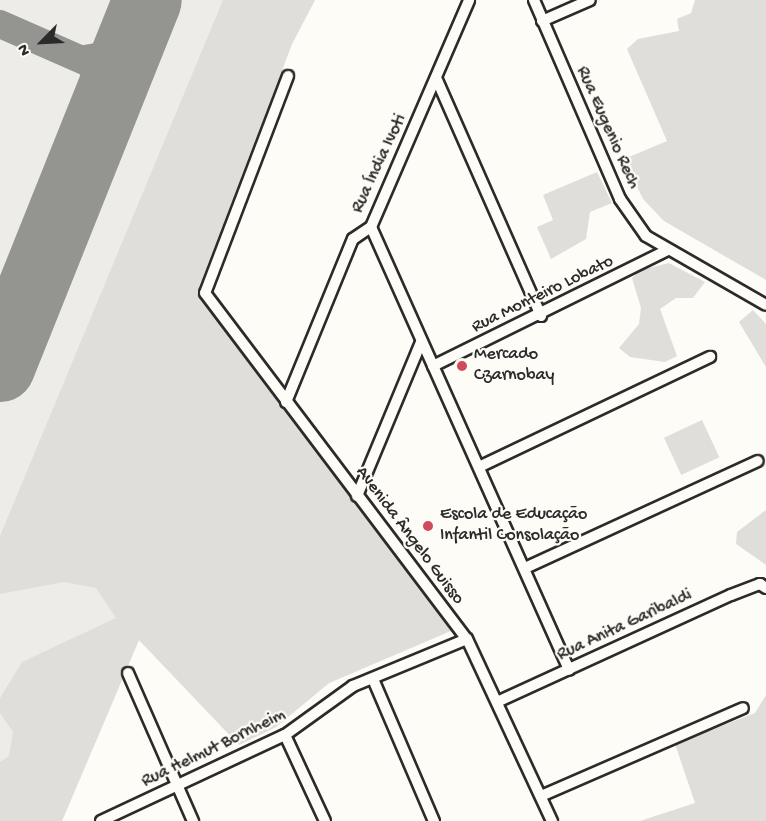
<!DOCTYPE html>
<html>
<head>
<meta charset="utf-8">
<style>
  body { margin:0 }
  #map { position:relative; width:766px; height:821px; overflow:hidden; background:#fdfcf7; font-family:"Gochi Hand",sans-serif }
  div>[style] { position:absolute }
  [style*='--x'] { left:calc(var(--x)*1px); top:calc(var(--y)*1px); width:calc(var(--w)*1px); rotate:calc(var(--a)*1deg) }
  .built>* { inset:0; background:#edece8 }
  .green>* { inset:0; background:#dfdeda; transform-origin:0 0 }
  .taxiway>* { height:28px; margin:-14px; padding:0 14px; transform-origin:14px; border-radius:14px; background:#949491 }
  .runway>* { height:69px; margin:-34.5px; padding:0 34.5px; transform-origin:34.5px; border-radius:34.5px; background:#949491 }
  .roads { filter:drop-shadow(2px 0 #2b2b2b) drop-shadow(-2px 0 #2b2b2b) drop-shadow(0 2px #2b2b2b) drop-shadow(0 -2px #2b2b2b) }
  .minor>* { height:10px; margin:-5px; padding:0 5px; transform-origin:5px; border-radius:5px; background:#fdfcf7 }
  .dots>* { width:16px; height:16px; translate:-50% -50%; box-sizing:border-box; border:3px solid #fdfcf7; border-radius:50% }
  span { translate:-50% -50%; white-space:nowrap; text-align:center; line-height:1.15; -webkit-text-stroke:4.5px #fdfcf7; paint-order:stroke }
  .street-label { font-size:18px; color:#2b2b2b }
  .poi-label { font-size:18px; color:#2b2b2b }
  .left { translate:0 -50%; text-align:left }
  .north { position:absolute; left:12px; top:12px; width:60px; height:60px; -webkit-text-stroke:4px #fdfcf7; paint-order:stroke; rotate:246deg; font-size:16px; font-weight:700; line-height:24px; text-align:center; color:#2b2b2b }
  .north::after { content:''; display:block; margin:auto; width:21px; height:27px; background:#2b2b2b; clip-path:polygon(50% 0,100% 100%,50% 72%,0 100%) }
</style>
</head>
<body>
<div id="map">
  <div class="built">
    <div style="clip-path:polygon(0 0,315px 0,292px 44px,197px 292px,453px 630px,329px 683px,276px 727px,239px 745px,139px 640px,62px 821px,0 821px)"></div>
  </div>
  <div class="green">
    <div style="clip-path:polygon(223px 0,315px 0,292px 44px,197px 292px,453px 630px,329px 683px,276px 727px,239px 745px,139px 640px,62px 821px,0 821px,0 762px,9px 756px,13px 732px,0 713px,0 698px,22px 662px,116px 618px,96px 588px,64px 582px,0 594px,0 536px)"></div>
    <div style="clip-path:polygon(695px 0,766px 0,766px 280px,664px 221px,643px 199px,626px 164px,629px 157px,667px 141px,627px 49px,638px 39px,679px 31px,677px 19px,691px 13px)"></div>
    <div style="clip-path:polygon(597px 172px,612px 203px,590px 212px,586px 239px,551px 259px,537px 227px,553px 220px,543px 195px)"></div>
    <div style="clip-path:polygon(669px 263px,705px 282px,693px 298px,676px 298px,660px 309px,677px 356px,665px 362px,630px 357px,619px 348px,639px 324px,641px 308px,632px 278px,641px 270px)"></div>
    <div style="clip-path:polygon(753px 310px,766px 324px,766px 367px,739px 322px)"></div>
    <div style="left:702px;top:420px;width:41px;height:42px;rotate:65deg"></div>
    <div style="clip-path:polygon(766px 510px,766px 565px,736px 544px,737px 532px)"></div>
    <div style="clip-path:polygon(766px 695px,766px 821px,640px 821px,695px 803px,675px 744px,755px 713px)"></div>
  </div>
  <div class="taxiway">
    <div style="--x:0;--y:24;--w:97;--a:23.7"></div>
    <div style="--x:89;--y:63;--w:22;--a:54"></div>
    <div style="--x:102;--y:81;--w:28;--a:84"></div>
    <div style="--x:85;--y:59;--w:29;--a:-10"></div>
    <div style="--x:114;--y:54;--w:28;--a:-45"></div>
  </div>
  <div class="runway">
    <div style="--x:0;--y:367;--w:395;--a:-68.2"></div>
  </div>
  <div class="roads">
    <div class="minor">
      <div style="--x:534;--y:0;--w:217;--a:66.6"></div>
      <div style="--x:620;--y:199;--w:45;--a:54.9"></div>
      <div style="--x:646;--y:236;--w:138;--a:29.9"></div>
      <div style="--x:542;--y:21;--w:52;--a:-23.6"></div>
      <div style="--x:288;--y:76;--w:232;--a:110.9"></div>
      <div style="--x:205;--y:293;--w:434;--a:52.9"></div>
      <div style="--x:467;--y:639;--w:201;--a:65"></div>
      <div style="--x:437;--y:80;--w:258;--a:66.2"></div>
      <div style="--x:371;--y:227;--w:485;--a:65.9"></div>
      <div style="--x:433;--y:366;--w:260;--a:-26.3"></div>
      <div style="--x:286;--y:402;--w:176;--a:-67.7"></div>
      <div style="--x:353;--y:239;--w:22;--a:-34"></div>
      <div style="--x:371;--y:227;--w:247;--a:-66.6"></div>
      <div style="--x:481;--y:466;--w:254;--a:-25.5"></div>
      <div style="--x:357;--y:496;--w:167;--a:-67.4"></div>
      <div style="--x:525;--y:568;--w:256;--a:-24.7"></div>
      <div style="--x:128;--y:673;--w:162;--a:66.3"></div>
      <div style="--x:373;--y:679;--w:155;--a:66.8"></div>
      <div style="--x:497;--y:702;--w:257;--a:-24.6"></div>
      <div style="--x:731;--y:595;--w:31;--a:-21"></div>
      <div style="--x:760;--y:584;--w:7;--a:34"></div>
      <div style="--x:285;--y:735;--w:95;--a:65.1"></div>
      <div style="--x:541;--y:796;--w:220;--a:-23.5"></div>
      <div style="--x:101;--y:821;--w:203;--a:-25.1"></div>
      <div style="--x:285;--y:735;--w:84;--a:-35.8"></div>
      <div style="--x:353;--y:686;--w:123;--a:-22.4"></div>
    </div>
  </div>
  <div class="dots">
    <div style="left:462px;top:366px;background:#d1495b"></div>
    <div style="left:428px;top:526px;background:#d1495b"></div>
  </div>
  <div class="street-label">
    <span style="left:607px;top:128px;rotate:66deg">Rua Eugenio Rech</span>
    <span style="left:380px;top:164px;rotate:-65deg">Rua Índia Ivoti</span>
    <span style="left:543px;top:295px;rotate:-26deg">Rua Monteiro Lobato</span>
    <span style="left:409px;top:536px;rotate:53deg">Avenida Ângelo Guisso</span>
    <span style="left:625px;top:626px;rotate:-25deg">Rua Anita Garibaldi</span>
    <span style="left:214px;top:749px;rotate:-26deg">Rua Helmut Bornheim</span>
  </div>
  <div class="poi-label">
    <span class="left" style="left:474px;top:366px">Mercado<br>Czarnobay</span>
    <span class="left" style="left:440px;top:526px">Escola de Educação<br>Infantil Consolação</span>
  </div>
  <div class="north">N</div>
</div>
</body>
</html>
